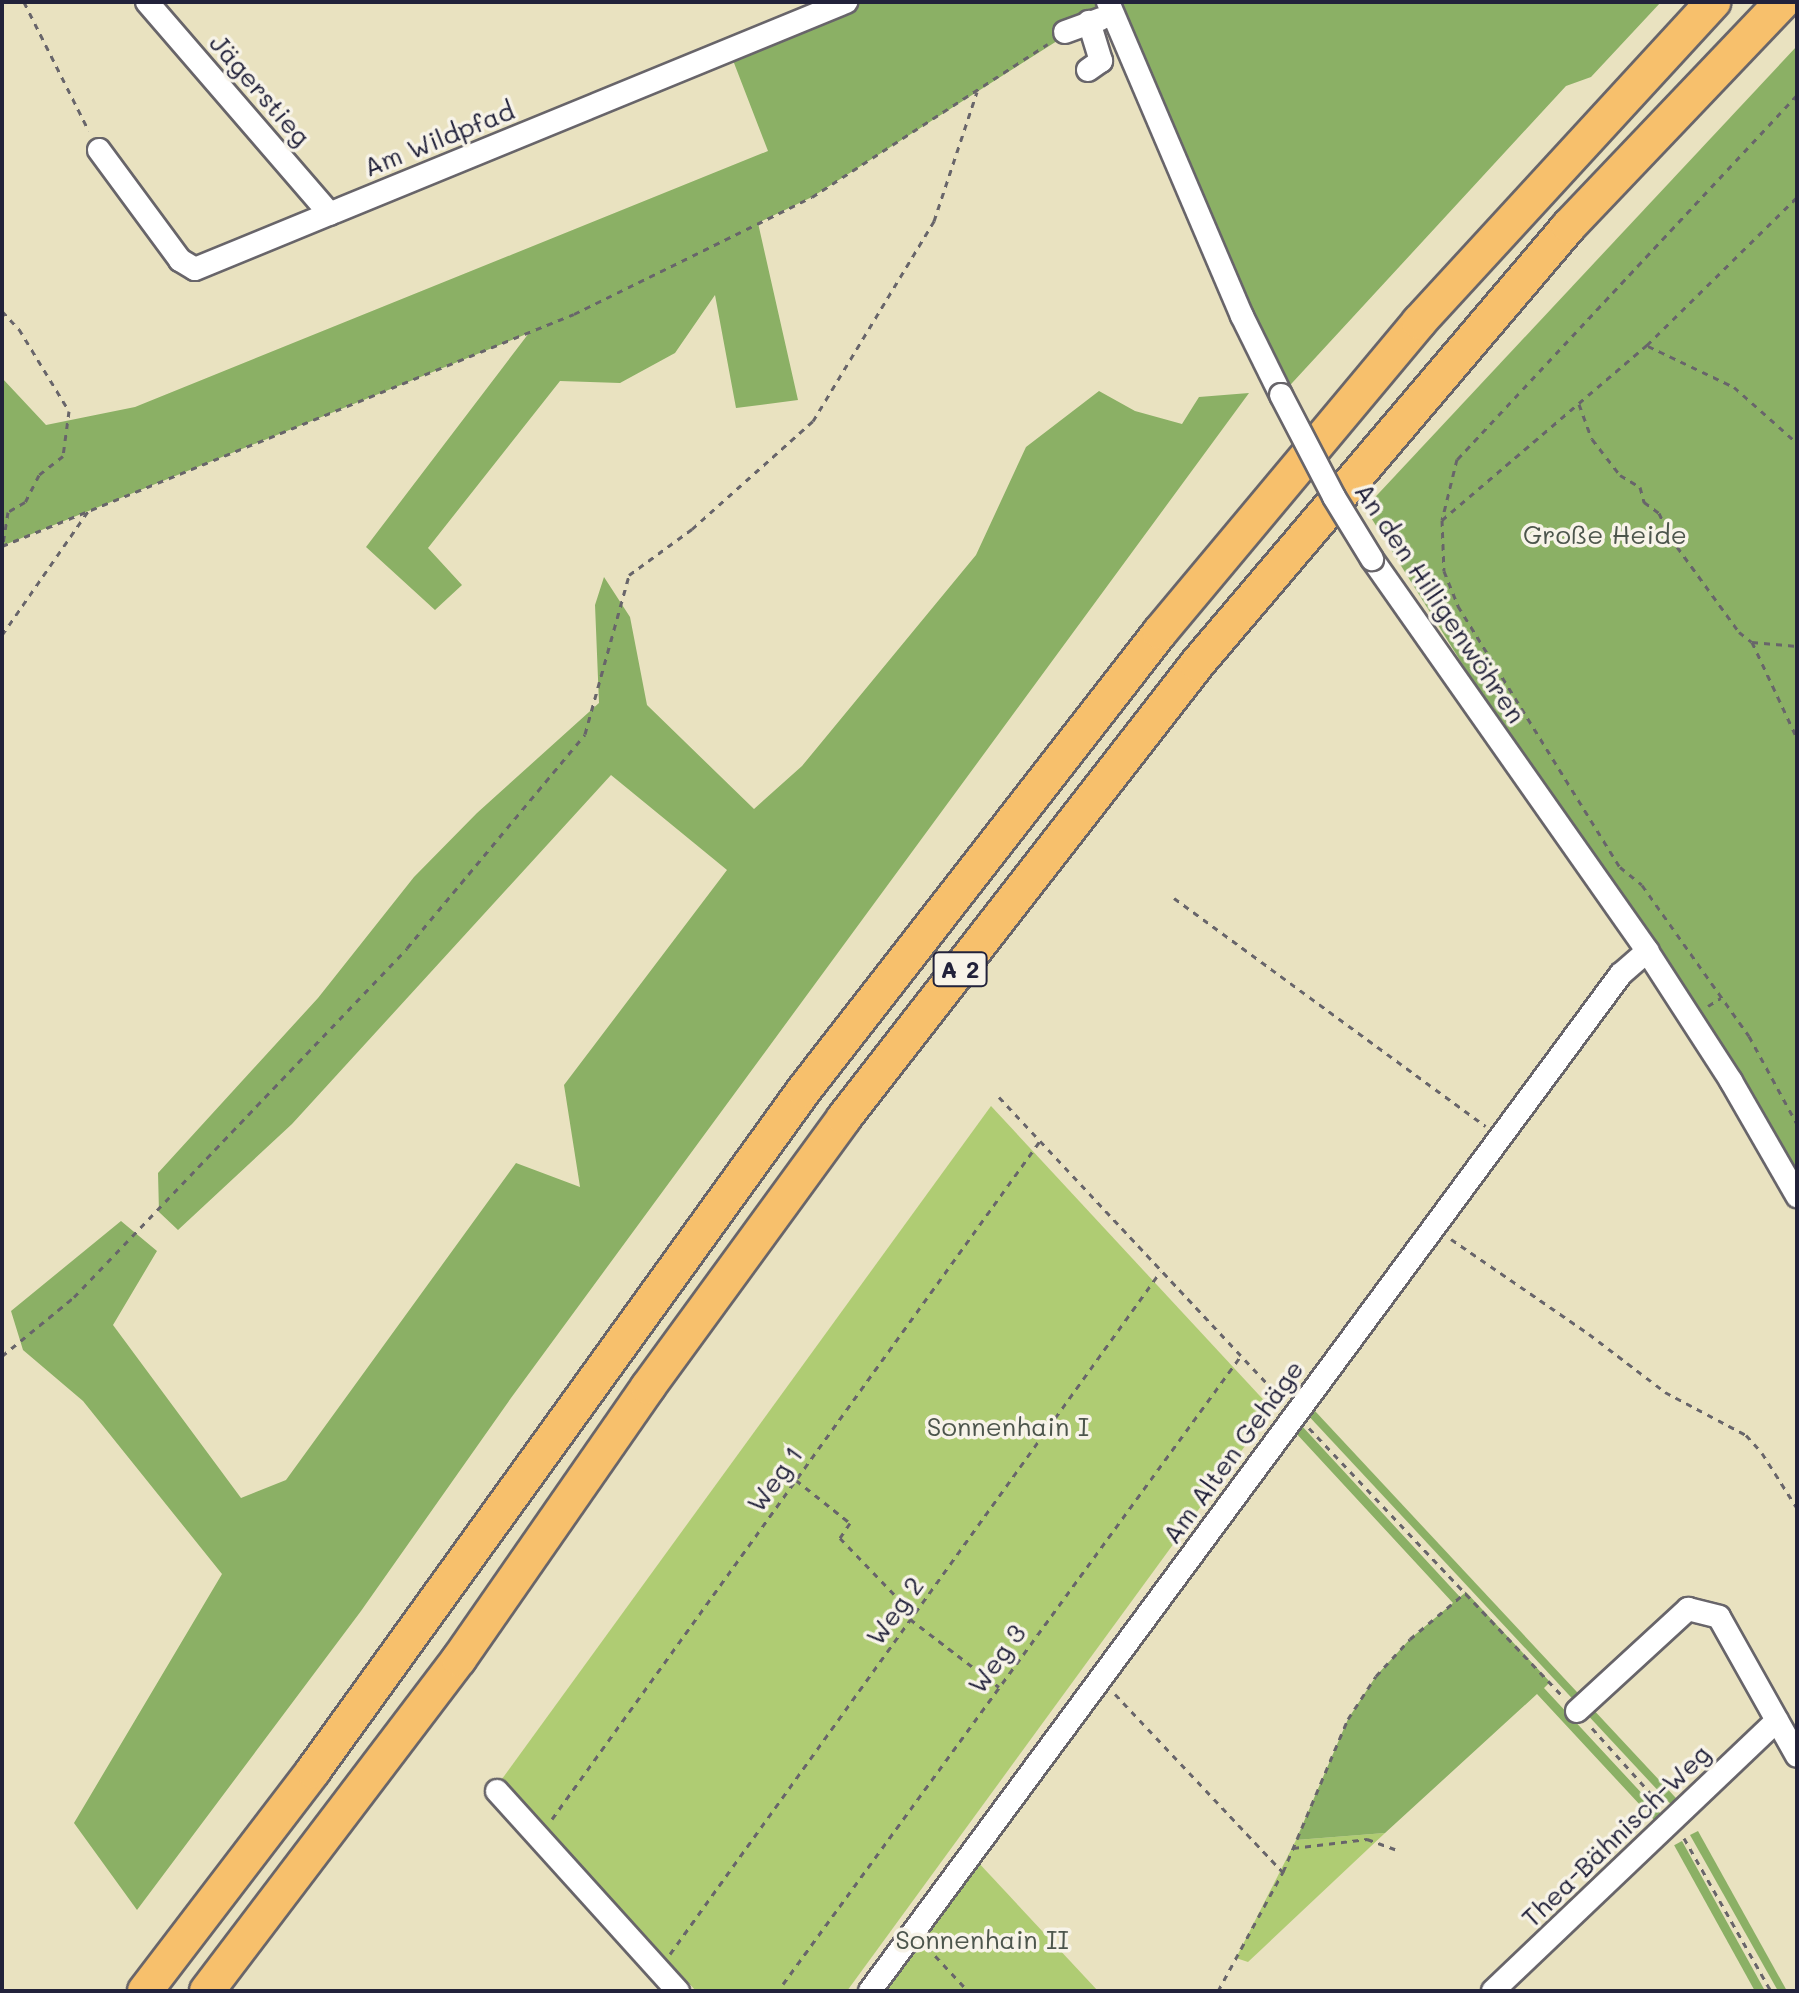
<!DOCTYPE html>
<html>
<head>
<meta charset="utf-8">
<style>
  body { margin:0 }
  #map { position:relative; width:1799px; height:1993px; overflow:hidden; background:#e9e2c0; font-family:Mali,sans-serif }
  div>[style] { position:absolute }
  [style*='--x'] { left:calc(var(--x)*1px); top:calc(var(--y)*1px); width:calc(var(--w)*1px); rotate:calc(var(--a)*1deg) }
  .green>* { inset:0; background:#afcc73 }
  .forest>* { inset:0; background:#8bb065; transform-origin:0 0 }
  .path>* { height:3px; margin-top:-1.5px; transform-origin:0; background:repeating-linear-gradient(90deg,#68656a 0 6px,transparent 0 12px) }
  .roads { filter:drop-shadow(2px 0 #68656a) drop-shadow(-2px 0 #68656a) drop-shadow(0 2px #68656a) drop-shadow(0 -2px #68656a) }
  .minor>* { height:22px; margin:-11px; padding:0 11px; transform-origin:11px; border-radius:11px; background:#fff }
  .highway>* { height:34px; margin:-17px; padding:0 17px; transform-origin:17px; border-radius:17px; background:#f7c06c }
  .bridges { filter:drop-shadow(2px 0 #68656a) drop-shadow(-2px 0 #68656a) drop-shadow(0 2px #68656a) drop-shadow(0 -2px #68656a) }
  .minor-bridge>* { height:22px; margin:-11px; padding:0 11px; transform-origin:11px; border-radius:11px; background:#fff }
  span { translate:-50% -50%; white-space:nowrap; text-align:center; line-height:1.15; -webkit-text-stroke:7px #f7f3e8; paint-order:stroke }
  .shield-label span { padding:2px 6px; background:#f7f3e8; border:2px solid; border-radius:6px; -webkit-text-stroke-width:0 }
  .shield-label { font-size:24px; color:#22223b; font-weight:700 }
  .street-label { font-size:26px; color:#22223b }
  .park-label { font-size:26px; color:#4c554c }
  .frame { position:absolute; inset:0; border:4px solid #22223b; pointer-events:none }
</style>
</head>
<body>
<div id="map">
  <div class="green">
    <div style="clip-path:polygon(991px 1106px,1272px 1409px,847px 1991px,696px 1991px,502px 1779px)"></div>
    <div style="clip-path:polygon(1385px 1833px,1248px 1962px,1236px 1958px,1296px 1840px)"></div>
    <div style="clip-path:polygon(976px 1860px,1098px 1991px,881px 1991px)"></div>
  </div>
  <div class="forest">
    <div style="clip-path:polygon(846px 2px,1661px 2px,1591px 77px,1566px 86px,1281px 395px,1116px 15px,1068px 34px,812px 197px,758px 223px,798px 400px,736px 408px,715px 295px,675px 353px,620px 383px,560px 381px,428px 548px,462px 585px,435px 610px,366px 547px,529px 333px,2px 546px,2px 378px,46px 425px,135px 407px,768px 151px,729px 50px)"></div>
    <div style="clip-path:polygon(1797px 46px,1797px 1178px,1529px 771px,1365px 508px)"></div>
    <div style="clip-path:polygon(1099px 391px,1135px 411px,1182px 424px,1199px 397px,1249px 393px,511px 1398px,361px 1611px,137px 1910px,74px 1823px,222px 1574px,83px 1401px,23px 1350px,11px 1311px,121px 1221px,157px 1251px,113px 1325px,241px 1498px,286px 1480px,516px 1163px,580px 1187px,564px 1085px,727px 870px,611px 775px,292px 1124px,178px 1230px,159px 1212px,158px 1173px,318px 998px,414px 877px,477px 813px,599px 703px,595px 605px,604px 577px,630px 617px,647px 705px,754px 809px,802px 766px,976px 555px,1026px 447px)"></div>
    <div style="left:1315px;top:1411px;width:531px;height:8px;rotate:47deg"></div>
    <div style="clip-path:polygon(1301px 1425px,1460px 1597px,1466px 1592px,1550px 1682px,1544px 1688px,1661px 1814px,1654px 1820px,1537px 1694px,1385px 1833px,1296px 1840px,1348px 1719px,1376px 1676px,1410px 1639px,1453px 1603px,1294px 1431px)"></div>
    <div style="clip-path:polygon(1698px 1831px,1787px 1991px,1778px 1991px,1690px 1835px)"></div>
    <div style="left:1682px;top:1841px;width:172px;height:9px;rotate:61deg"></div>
  </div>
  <div class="path">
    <div style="--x:24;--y:2;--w:144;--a:63.3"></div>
    <div style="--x:1797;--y:95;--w:498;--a:133"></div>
    <div style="--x:1457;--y:459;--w:63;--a:103.8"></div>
    <div style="--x:1442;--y:520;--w:51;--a:87.8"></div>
    <div style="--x:1444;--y:571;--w:38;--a:68"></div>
    <div style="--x:1458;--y:606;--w:307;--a:58.2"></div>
    <div style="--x:1620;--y:867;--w:28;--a:39"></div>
    <div style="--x:1642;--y:885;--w:185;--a:54.7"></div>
    <div style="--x:1749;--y:1036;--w:100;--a:61.4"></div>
    <div style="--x:2;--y:311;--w:25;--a:47"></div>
    <div style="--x:19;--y:329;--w:96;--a:58.6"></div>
    <div style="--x:69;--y:411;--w:45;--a:97.6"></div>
    <div style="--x:63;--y:456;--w:31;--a:142"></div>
    <div style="--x:39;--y:475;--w:30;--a:117"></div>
    <div style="--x:25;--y:502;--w:20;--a:150"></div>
    <div style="--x:8;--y:512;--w:33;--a:99"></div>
    <div style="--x:1648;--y:346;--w:95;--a:25.5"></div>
    <div style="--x:1734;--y:387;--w:84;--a:41.6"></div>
    <div style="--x:1579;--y:404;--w:37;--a:70"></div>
    <div style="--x:1592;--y:439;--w:46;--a:52.1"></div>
    <div style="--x:1620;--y:475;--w:23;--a:31"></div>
    <div style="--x:1640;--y:487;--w:16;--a:75"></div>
    <div style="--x:1644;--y:502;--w:19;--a:36"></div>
    <div style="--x:1659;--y:513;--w:26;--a:65"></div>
    <div style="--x:1670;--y:537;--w:117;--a:54"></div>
    <div style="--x:1739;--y:632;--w:16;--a:38"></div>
    <div style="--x:1752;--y:642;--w:45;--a:5.1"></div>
    <div style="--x:1442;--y:520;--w:270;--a:-40.5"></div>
    <div style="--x:1647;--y:345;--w:211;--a:-44.6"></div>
    <div style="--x:2;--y:546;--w:617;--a:-22.08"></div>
    <div style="--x:574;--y:314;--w:265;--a:-26.2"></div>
    <div style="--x:812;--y:197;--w:281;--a:-33"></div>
    <div style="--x:2;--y:635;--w:152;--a:-55.2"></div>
    <div style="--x:1752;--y:642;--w:106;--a:64.9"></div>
    <div style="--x:1174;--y:898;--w:386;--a:36.2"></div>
    <div style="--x:1708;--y:1006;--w:15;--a:-32"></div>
    <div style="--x:999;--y:1097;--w:414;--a:46.9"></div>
    <div style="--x:1451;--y:1239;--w:168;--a:34.5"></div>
    <div style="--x:1589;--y:1334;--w:96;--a:37.3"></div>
    <div style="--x:1665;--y:1392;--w:92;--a:28"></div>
    <div style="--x:1746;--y:1435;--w:24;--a:48"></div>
    <div style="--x:1762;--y:1453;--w:65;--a:57.5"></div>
    <div style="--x:2;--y:1356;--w:93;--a:-39.3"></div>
    <div style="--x:74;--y:1297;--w:482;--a:-46.3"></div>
    <div style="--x:407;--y:948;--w:278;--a:-50.2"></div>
    <div style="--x:585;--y:734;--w:165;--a:-74.5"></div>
    <div style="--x:629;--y:575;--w:78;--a:-36.1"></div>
    <div style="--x:692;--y:529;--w:162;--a:-41.8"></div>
    <div style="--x:813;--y:421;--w:234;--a:-58.8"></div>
    <div style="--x:934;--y:221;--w:136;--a:-71.6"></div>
    <div style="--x:1309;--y:1428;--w:369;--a:46.6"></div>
    <div style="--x:796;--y:1480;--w:69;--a:38.5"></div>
    <div style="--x:850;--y:1523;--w:18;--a:124"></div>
    <div style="--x:840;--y:1538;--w:107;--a:46.1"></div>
    <div style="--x:910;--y:1619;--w:112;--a:37.4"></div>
    <div style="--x:1115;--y:1694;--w:245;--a:46.7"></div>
    <div style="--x:1592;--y:1728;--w:103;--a:48.1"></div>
    <div style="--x:552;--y:1819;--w:835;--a:-54.26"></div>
    <div style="--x:1684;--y:1838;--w:176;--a:60.4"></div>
    <div style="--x:1293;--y:1848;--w:75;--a:-6.9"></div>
    <div style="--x:1367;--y:1839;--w:30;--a:20"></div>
    <div style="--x:927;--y:1947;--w:60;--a:47"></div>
    <div style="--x:670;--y:1954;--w:840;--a:-54.3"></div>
    <div style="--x:783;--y:1984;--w:776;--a:-53.91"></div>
    <div style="--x:1218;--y:1991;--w:136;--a:-61.4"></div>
    <div style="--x:1283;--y:1872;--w:166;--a:-67"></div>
    <div style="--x:1348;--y:1719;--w:51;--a:-56.9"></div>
    <div style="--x:1376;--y:1676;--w:50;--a:-47.4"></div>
    <div style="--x:1410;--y:1639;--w:73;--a:-40"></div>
  </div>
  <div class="roads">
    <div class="minor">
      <div style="--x:147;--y:2;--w:280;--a:49.2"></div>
      <div style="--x:1108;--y:2;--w:341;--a:66.9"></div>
      <div style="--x:1242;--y:316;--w:88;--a:63.7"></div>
      <div style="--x:1065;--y:32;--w:38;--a:-20"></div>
      <div style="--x:1088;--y:70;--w:16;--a:-35"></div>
      <div style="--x:1101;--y:61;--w:41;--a:-107.1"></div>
      <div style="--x:99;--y:150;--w:137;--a:53.6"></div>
      <div style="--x:180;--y:260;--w:17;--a:31"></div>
      <div style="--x:195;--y:269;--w:704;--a:-22.3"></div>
      <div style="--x:1372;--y:559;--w:479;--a:54.9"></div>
      <div style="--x:1647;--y:951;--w:155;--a:57.1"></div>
      <div style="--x:1731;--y:1081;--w:133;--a:60.1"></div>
      <div style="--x:1577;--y:1711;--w:151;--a:-42.6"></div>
      <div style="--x:1688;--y:1609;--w:32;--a:14"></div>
      <div style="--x:1719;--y:1617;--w:159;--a:60.7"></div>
      <div style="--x:497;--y:1791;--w:270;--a:47.9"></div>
      <div style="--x:870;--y:1991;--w:1264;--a:-53.56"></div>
      <div style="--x:1621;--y:974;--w:35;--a:-41"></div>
      <div style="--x:1493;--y:1991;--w:392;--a:-43.6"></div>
    </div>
    <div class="highway">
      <div style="--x:145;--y:1991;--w:277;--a:-52.6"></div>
      <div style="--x:313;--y:1771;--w:840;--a:-54.21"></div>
      <div style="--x:804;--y:1090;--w:580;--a:-52.14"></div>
      <div style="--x:1160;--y:632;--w:404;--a:-50.1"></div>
      <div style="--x:1419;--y:322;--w:435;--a:-47.4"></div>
      <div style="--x:207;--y:1991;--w:417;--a:-52.8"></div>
      <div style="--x:459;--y:1659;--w:331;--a:-55.2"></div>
      <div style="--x:648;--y:1387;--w:333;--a:-53.9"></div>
      <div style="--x:844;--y:1118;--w:575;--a:-52.13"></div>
      <div style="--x:1197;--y:664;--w:575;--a:-49.66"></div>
      <div style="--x:1569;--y:226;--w:309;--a:-46.4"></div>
    </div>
  </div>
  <div class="bridges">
    <div class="minor-bridge">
      <div style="--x:1281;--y:395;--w:115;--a:62.5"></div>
      <div style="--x:1334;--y:497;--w:73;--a:58.5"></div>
    </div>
  </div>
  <div class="shield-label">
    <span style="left:960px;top:969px">A 2</span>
  </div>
  <div class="street-label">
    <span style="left:260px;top:90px;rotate:49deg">Jägerstieg</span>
    <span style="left:439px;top:139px;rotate:-22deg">Am Wildpfad</span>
    <span style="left:1440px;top:603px;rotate:56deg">An den Hilligenwöhren</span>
    <span style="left:1233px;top:1452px;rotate:-54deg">Am Alten Gehäge</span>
    <span style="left:775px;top:1479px;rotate:-54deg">Weg 1</span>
    <span style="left:895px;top:1611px;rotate:-54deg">Weg 2</span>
    <span style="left:997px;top:1659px;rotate:-54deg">Weg 3</span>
    <span style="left:1616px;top:1836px;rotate:-44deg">Thea-Bähnisch-Weg</span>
  </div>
  <div class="park-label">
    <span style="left:1605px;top:535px">Große Heide</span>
    <span style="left:1008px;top:1427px">Sonnenhain I</span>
    <span style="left:982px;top:1940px">Sonnenhain II</span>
  </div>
  <div class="frame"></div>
</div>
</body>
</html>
